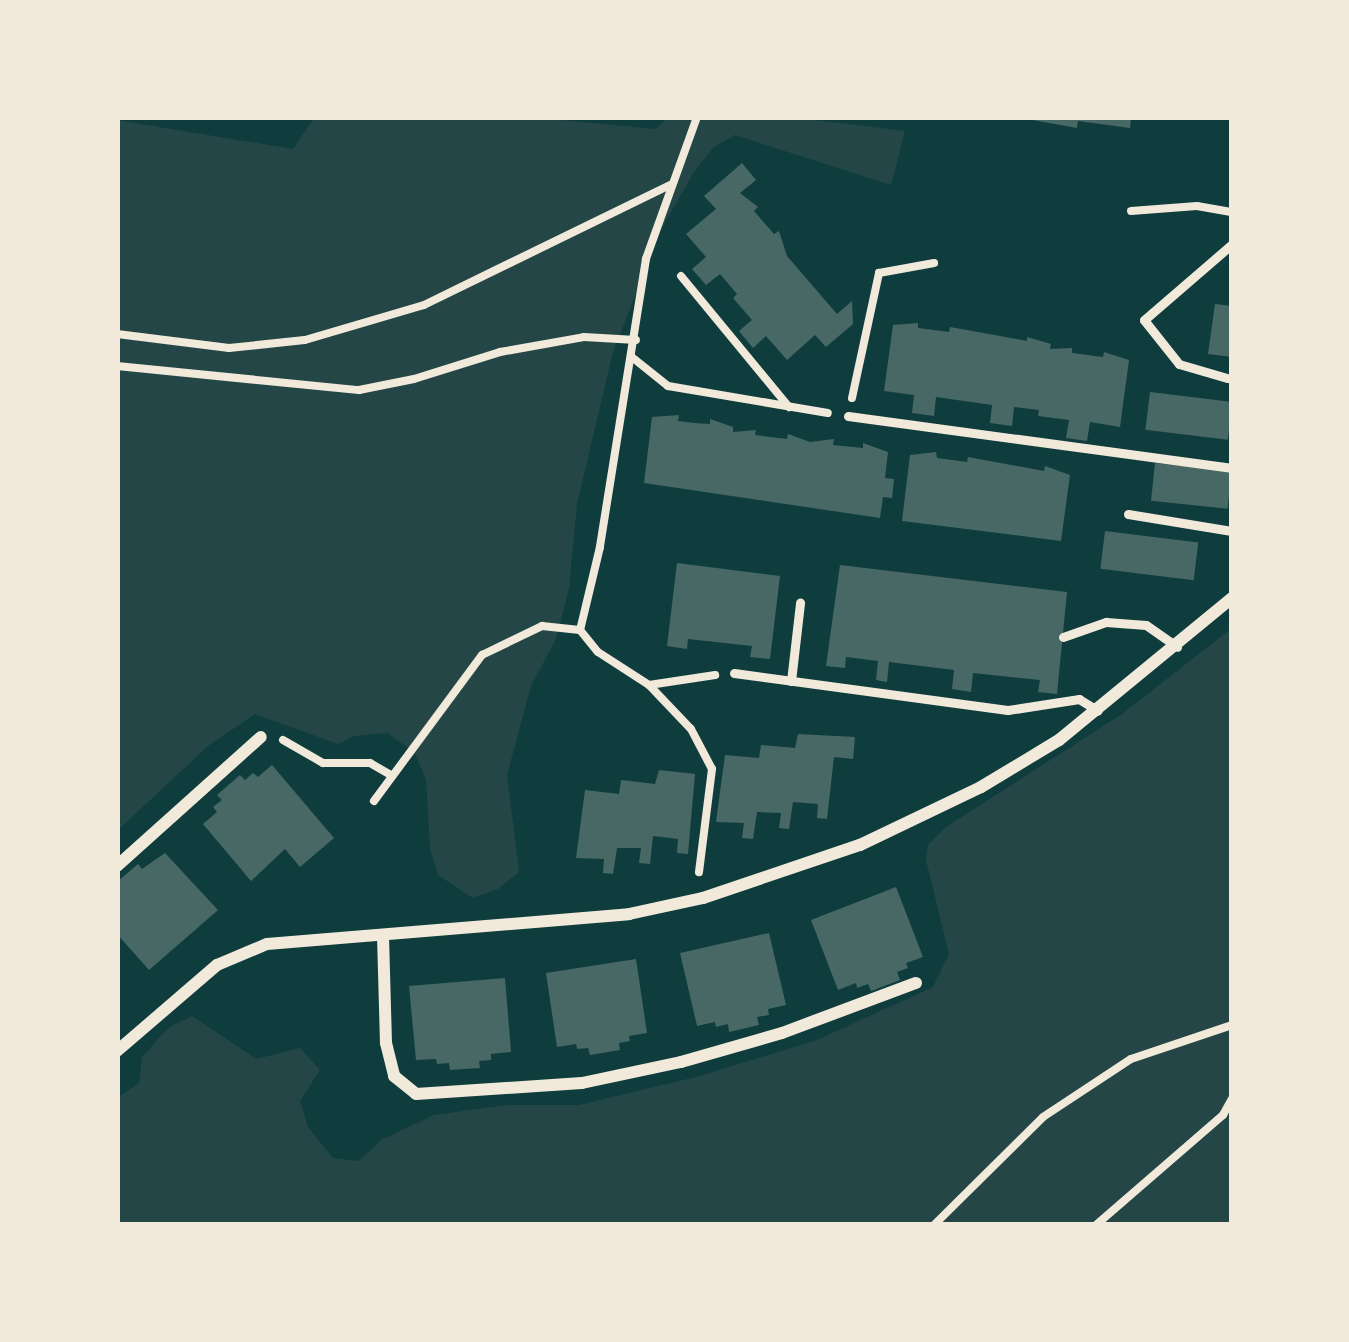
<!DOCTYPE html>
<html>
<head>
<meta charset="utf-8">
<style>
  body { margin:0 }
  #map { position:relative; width:1349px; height:1342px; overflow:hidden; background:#0f3d3e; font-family:Karla,sans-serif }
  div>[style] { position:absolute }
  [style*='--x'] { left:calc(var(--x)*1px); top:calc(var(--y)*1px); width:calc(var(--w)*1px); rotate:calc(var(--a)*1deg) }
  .green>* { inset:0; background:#244646 }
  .building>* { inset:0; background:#486865; transform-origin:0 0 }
  .path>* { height:8px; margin:-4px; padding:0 4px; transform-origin:4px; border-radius:4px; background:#f1e9da }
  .service>* { height:9px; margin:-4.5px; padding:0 4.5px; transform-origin:4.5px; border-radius:4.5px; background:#f1e9da }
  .minor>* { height:12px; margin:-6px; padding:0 6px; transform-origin:6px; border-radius:6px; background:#f1e9da }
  span { translate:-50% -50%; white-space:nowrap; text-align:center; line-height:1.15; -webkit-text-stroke:12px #f1e9da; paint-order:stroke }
  .frame { position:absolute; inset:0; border:120px solid #f1e9da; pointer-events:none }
</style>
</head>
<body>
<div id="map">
  <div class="green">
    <div style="clip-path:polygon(315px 117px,530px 117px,655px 129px,669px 117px,790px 117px,905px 131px,891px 185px,735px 135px,714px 147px,694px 172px,662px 228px,613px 352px,577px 504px,569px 588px,556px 639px,531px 686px,507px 775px,519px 872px,498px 889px,473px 898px,438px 875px,430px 849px,426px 779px,414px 752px,387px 733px,354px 736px,338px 744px,255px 714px,208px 746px,117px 831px,117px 120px,293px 149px)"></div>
    <div style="clip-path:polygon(1232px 628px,1232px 1225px,117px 1225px,117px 1098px,139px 1083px,142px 1057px,169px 1027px,192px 1016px,256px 1059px,300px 1048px,320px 1070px,300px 1101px,308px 1127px,333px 1158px,359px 1161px,381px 1140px,434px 1115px,508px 1105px,579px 1105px,700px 1076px,817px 1040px,933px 987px,949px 954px,926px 860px,928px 845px,946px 827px,1122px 714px)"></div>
  </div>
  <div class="building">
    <div style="clip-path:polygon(1016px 117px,1131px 117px,1130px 128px,1078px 121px,1077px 128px)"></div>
    <div style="clip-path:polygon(742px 163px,756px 180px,740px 193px,758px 207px,754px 211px,774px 234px,779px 231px,787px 256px,837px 314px,852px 301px,853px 324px,826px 347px,815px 335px,787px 360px,766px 336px,753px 348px,739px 331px,752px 320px,733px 298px,737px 294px,720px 274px,706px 285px,692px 269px,706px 257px,686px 234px,716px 209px,704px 196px)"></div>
    <div style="clip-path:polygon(1215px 304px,1232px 306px,1232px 357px,1208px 354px)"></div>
    <div style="clip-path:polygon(918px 323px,918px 328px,949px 332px,950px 327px,1027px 341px,1027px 337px,1051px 344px,1050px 349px,1072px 348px,1072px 353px,1103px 357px,1104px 352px,1129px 360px,1120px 427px,1090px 422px,1087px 441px,1066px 438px,1069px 420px,1038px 416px,1039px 410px,1014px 407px,1012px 426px,990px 423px,992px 405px,936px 397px,934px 416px,912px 413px,914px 395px,884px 391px,893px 325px)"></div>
    <div style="left:1150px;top:392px;width:83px;height:38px;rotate:7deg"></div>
    <div style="clip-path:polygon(679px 415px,678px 421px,694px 423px,710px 424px,710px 419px,733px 427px,733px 432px,756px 430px,755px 435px,787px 439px,788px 434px,810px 442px,834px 439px,833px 445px,863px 448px,863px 443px,888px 452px,885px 478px,894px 479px,892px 498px,883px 497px,880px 518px,644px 483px,652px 417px)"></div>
    <div style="clip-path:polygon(936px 452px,937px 458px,967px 462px,968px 457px,1044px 471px,1045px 466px,1070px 475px,1061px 541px,902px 521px,910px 455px)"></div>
    <div style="left:1155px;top:463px;width:77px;height:38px;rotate:6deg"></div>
    <div style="left:1105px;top:531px;width:94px;height:38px;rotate:7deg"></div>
    <div style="clip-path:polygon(677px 563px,780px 576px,770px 659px,750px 657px,752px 646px,688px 639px,687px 649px,667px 646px)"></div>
    <div style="clip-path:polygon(840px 565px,1067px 592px,1057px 694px,1038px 692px,1040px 680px,973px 673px,971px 692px,952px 689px,954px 670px,889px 662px,887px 682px,876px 680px,878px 661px,846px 657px,845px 668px,826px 666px)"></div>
    <div style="clip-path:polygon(798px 734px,855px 737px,853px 759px,834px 757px,827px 819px,817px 818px,818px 804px,793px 802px,789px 829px,779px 828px,781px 813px,757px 812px,753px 839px,742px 838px,744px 823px,716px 822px,725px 755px,759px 758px,761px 745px,795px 748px)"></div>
    <div style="clip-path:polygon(272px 765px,334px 838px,300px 867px,285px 849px,251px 881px,203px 824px,217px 812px,213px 807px,222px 800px,217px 795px,240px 775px,245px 780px,253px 773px,258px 777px)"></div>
    <div style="clip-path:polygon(659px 770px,695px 774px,688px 854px,677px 853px,678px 839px,653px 836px,650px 864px,639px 863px,641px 848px,617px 848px,613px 874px,603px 873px,604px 859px,576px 858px,585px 790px,619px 794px,621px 780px,655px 784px)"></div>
    <div style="clip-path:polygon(165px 853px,218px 910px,149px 970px,117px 934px,117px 882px,138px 864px,142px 869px)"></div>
    <div style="clip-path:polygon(896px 887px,923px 957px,906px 963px,908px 968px,897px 972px,900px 980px,871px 991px,868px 984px,857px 988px,856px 983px,838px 990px,811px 920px)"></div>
    <div style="clip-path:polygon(769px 933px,786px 1005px,768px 1009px,769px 1015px,757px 1017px,759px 1025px,729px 1032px,728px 1024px,716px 1027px,715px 1022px,697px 1026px,680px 953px)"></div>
    <div style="clip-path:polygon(636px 959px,647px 1033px,629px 1036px,630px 1041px,619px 1043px,620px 1050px,590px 1055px,588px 1048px,577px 1049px,576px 1044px,557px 1047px,546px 973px)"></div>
    <div style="clip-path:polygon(505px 978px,511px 1052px,491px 1054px,491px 1060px,479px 1061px,480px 1068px,450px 1070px,449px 1063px,437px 1064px,436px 1059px,416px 1060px,409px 986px)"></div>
  </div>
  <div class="path">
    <div style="--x:697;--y:117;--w:151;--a:109.8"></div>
    <div style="--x:646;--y:259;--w:292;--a:99.1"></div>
    <div style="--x:600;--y:547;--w:85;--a:103.5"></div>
    <div style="--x:580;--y:630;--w:28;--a:51"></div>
    <div style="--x:598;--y:652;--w:61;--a:32.9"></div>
    <div style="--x:649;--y:685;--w:67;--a:-8.6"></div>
    <div style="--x:1131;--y:211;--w:66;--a:-4.3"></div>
    <div style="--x:1197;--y:206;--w:36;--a:10"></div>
    <div style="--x:681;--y:276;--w:170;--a:50.5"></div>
    <div style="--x:117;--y:334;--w:113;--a:7.1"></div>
    <div style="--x:229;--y:348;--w:76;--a:-6"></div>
    <div style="--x:305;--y:340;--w:124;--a:-16.4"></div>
    <div style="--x:424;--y:305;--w:276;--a:-26"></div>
    <div style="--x:633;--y:358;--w:45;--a:38.7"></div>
    <div style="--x:668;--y:386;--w:162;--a:9.6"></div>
    <div style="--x:117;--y:366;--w:243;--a:5.7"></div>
    <div style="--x:359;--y:390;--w:56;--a:-11.3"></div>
    <div style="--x:414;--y:379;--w:90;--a:-17.4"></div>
    <div style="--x:500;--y:352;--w:85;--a:-10.1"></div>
    <div style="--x:584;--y:337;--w:52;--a:3.3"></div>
    <div style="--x:852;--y:398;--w:128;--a:-77.8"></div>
    <div style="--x:879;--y:273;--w:56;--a:-10.3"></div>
    <div style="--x:650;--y:686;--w:59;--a:46.4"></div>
    <div style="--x:691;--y:729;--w:45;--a:62.3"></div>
    <div style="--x:712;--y:769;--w:104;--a:97.2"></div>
    <div style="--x:283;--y:740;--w:46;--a:29.9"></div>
    <div style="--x:323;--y:763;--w:47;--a:0"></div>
    <div style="--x:370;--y:763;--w:24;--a:30"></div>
    <div style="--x:374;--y:801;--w:182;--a:-53.5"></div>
    <div style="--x:482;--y:655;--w:67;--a:-25.8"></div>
    <div style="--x:542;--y:626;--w:38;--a:6"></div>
    <div style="--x:934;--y:1225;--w:153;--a:-44.7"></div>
    <div style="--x:1043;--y:1117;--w:105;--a:-33.4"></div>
    <div style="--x:1131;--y:1059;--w:107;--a:-18.6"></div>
    <div style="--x:1096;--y:1225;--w:168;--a:-40.9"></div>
    <div style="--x:1223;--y:1115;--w:18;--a:-61"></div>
  </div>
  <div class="service">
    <div style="--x:1227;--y:378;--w:50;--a:-163.7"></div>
    <div style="--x:1179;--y:364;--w:56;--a:-128.5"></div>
    <div style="--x:1144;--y:320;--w:116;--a:-40.8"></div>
    <div style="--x:848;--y:416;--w:388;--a:7.7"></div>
    <div style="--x:1128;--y:514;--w:105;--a:9.3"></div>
    <div style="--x:1063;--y:637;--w:46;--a:-19.2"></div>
    <div style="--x:1106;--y:622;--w:40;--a:4.3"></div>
    <div style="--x:1146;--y:625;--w:38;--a:35"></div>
    <div style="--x:734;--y:673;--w:276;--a:7.7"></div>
    <div style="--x:1008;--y:710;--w:72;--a:-8.8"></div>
    <div style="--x:1079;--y:699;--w:22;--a:32"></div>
    <div style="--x:791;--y:681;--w:79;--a:-83.4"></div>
  </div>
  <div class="minor">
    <div style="--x:117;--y:866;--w:193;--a:-41.9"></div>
    <div style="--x:383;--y:936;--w:107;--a:88.4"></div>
    <div style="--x:386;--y:1043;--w:34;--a:76"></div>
    <div style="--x:394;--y:1076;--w:28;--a:39"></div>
    <div style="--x:416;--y:1094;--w:166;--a:-3.8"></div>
    <div style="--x:582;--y:1083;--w:101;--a:-12"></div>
    <div style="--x:681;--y:1062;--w:105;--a:-16"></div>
    <div style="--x:782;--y:1033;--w:143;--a:-20.5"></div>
    <div style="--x:117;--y:1051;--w:132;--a:-40.7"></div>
    <div style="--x:217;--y:965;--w:54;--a:-22.8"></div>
    <div style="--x:267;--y:944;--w:363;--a:-4.7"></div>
    <div style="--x:629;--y:914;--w:76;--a:-12.2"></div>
    <div style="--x:703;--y:898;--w:166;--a:-18.7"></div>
    <div style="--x:860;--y:845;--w:134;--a:-25.6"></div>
    <div style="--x:981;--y:787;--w:91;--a:-31.1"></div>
    <div style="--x:1059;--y:740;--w:224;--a:-39.4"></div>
  </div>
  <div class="frame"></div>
</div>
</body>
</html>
